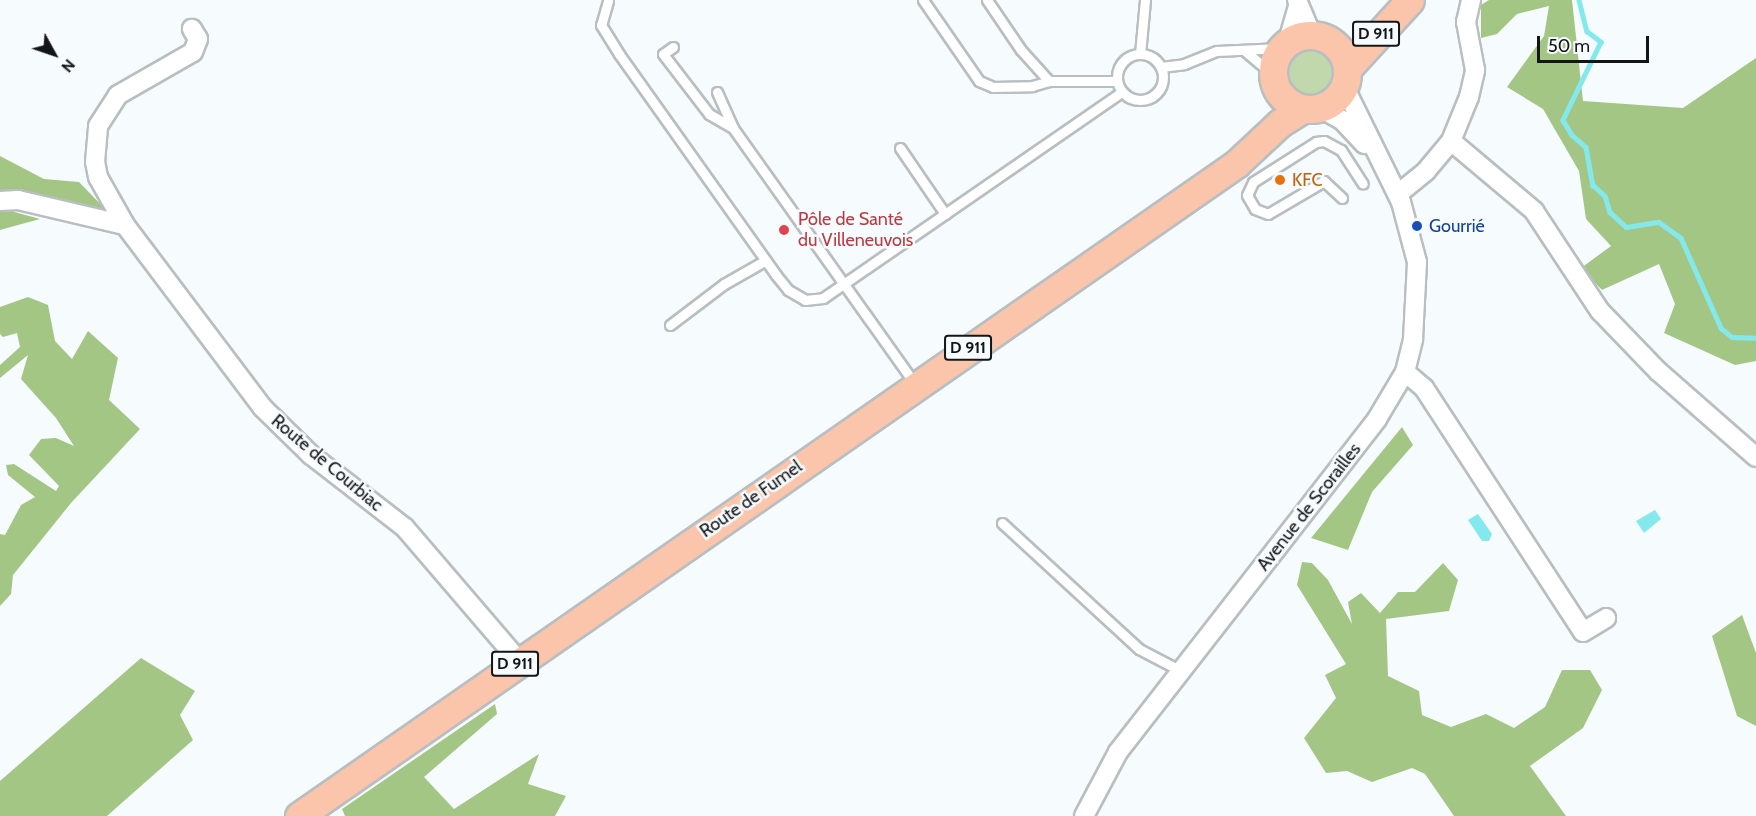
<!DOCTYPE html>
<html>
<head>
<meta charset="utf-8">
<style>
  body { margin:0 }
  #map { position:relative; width:1756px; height:816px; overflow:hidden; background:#f6fbfe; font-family:Cabin,sans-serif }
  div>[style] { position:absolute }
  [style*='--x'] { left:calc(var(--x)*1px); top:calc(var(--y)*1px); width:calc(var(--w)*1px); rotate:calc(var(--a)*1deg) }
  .green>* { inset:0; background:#c1d8ad }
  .round { border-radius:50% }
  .forest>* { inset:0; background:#a4c685 }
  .water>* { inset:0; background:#84e9ec }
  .stream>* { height:4.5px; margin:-2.25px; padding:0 2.25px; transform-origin:2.25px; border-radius:2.25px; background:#84e9ec }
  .roads { filter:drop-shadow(2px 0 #b9bec1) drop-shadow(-2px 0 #b9bec1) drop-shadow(0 2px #b9bec1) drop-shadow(0 -2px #b9bec1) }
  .service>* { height:9px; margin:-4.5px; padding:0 4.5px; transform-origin:4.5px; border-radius:4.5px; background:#fff }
  .service>.ring { margin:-4.5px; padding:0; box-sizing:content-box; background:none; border:9px solid #fff; border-radius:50% }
  .minor>* { height:18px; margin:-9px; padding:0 9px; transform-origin:9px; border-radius:9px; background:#fff }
  .primary>* { height:27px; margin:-13.5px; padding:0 13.5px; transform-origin:13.5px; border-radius:13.5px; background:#fbc5ac }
  .primary>.ring { margin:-13.5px; padding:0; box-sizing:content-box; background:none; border:27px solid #fbc5ac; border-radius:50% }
  .dots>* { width:16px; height:16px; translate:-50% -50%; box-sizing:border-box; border:3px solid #f6fbfe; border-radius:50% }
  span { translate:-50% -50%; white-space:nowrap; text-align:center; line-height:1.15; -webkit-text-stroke:5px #f6fbfe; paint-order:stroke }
  .shield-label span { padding:2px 4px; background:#f6fbfe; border:2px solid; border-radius:4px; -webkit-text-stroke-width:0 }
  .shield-label { font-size:16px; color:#141517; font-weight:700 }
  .food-label { font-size:18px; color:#c56008 }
  .left { translate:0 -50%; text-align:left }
  .health-label { font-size:18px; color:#be3a42 }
  .transit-label { font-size:18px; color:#164399 }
  .street-label { font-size:18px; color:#141517 }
  .north { position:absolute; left:24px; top:24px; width:60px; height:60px; -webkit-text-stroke:4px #f6fbfe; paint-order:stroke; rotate:130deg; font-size:16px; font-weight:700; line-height:24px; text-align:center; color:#141517 }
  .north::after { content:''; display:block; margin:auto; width:21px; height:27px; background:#141517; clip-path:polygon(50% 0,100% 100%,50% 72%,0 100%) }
  .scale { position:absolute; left:1537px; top:36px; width:112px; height:27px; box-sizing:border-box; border:3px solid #141517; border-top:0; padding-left:8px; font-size:18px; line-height:21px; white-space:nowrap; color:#141517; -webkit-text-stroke:4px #f6fbfe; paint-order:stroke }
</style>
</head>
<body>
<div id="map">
  <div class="green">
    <div class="round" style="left:1281px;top:43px;width:56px;height:56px"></div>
  </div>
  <div class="forest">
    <div style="clip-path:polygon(1489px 0,1572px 0,1583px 101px,1683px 108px,1756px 58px,1756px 361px,1735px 365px,1664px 333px,1675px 304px,1659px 264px,1602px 290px,1581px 268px,1611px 246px,1586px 219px,1579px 171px,1543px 109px,1507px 87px,1544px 36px,1549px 6px,1517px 14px,1497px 34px,1481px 38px,1481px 5px)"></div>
    <div style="clip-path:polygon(0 156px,44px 179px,79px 182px,110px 214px,0 191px)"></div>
    <div style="clip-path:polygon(0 208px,40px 219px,0 230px)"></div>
    <div style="clip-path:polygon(28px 297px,48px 305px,55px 341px,72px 359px,88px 331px,118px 358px,109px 400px,140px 429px,71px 503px,13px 575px,11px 594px,0 606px,0 534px,5px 535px,21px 505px,35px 497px,8px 475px,6px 465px,14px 464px,56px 491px,59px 486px,29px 455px,41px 439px,56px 438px,74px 446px,56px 418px,21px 379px,28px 355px,0 378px,0 365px,20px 347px,17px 333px,3px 337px,0 334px,0 307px)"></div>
    <div style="clip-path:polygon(1402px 427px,1413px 445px,1372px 492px,1348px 550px,1311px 538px)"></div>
    <div style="clip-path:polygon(1302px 562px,1312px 563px,1328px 580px,1352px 624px,1348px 602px,1361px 593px,1380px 613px,1398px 592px,1415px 592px,1443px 563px,1458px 580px,1449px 611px,1386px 619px,1388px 676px,1419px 691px,1422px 715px,1451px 727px,1486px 714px,1514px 728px,1545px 707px,1562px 670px,1590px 670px,1602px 690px,1583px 728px,1530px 766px,1566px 816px,1454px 816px,1425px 774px,1412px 768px,1372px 782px,1347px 771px,1326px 773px,1304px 738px,1336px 698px,1325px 675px,1346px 664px,1297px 585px)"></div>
    <div style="clip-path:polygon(1742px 615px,1756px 653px,1756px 726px,1737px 716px,1712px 636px)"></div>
    <div style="clip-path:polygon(141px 658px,195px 691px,180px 715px,193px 740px,107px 816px,0 816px,0 781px)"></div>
    <div style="clip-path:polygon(495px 704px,497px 714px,424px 777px,454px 809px,539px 754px,528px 784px,566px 796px,555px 816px,345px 816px,342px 809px)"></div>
  </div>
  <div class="water">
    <div style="clip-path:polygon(1655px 510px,1661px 519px,1644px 533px,1636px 521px)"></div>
    <div style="clip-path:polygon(1478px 514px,1492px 534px,1489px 541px,1482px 541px,1468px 520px)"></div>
  </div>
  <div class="stream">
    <div style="--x:1579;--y:0;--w:32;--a:76"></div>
    <div style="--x:1587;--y:31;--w:18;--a:38"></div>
    <div style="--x:1601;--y:42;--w:87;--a:116"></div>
    <div style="--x:1563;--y:120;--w:17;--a:59"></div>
    <div style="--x:1572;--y:135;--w:18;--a:41"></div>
    <div style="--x:1586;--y:147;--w:39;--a:80"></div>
    <div style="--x:1593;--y:185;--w:16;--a:43"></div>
    <div style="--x:1605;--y:196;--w:17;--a:73"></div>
    <div style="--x:1610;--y:212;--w:22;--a:43"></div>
    <div style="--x:1626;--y:227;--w:33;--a:-9"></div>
    <div style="--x:1659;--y:222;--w:27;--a:36"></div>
    <div style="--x:1681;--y:238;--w:98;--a:66"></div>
    <div style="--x:1721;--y:328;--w:14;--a:39"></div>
    <div style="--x:1732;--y:337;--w:24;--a:2"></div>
  </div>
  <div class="roads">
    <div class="service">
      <div style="--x:923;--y:0;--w:98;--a:55.3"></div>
      <div style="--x:979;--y:81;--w:15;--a:23"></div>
      <div style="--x:993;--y:87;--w:39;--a:-1"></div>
      <div style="--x:1032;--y:86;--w:18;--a:-16"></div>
      <div style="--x:1049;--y:81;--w:68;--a:0"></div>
      <div style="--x:987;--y:0;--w:60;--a:55.8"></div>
      <div style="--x:1021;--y:50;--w:42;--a:47.9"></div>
      <div style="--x:608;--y:1;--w:25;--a:106"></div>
      <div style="--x:601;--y:25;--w:34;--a:58"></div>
      <div style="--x:619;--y:54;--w:271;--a:54.6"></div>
      <div style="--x:776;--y:275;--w:19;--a:51"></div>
      <div style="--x:788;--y:290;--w:20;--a:30"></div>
      <div style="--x:805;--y:300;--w:18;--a:-6"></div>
      <div style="--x:823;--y:298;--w:363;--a:-34.6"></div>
      <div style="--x:673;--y:47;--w:12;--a:145"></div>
      <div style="--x:663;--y:54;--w:76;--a:52.5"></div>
      <div style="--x:709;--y:114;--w:28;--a:30"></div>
      <div style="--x:1245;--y:51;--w:35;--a:40"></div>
      <div class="ring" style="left:1117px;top:54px;width:37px;height:37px"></div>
      <div style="--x:1140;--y:54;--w:54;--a:-84.7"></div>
      <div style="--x:1161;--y:67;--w:23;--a:-7"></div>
      <div style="--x:1184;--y:64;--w:35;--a:-22"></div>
      <div style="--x:1217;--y:51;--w:64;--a:-2.7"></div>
      <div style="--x:717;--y:92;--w:39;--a:66"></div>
      <div style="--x:733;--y:128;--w:314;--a:54.6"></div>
      <div style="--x:900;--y:148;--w:80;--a:55.7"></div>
      <div style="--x:1342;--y:198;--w:25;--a:-137"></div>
      <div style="--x:1324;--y:181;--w:65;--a:149.5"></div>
      <div style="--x:1268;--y:214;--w:14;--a:-159"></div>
      <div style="--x:1255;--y:209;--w:16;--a:-120"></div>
      <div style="--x:1247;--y:195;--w:14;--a:-65"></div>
      <div style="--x:1253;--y:182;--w:75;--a:-32.4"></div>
      <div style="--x:1316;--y:142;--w:8;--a:-7"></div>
      <div style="--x:1324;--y:141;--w:19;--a:28"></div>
      <div style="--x:1341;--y:150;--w:40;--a:57.1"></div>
      <div style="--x:670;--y:325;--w:68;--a:-37.2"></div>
      <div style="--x:724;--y:284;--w:48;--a:-29.7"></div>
      <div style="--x:1002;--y:523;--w:186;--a:42.6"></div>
      <div style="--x:1139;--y:649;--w:47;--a:27.6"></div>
    </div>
    <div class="minor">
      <div style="--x:1297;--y:0;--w:38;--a:67"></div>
      <div style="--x:1288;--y:41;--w:36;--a:-74"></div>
      <div style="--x:1320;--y:108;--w:25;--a:29"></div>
      <div style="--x:1342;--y:120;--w:33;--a:47"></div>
      <div style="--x:1451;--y:141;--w:109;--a:40.1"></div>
      <div style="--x:1534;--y:211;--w:120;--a:56.6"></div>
      <div style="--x:1600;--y:311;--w:85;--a:46"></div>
      <div style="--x:1659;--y:372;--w:129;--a:41.2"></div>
      <div style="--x:1398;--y:194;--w:36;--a:-39"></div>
      <div style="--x:1426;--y:171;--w:39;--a:-50"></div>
      <div style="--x:1451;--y:141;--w:48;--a:-67.8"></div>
      <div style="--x:1469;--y:97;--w:28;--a:-77"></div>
      <div style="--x:1475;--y:70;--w:49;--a:-100.6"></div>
      <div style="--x:1466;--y:22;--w:23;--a:-77"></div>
      <div style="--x:0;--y:201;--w:18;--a:-3"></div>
      <div style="--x:18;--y:200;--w:110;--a:13.2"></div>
      <div style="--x:125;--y:225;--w:228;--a:53"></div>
      <div style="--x:262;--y:407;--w:69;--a:44.4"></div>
      <div style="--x:311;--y:455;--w:119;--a:37.8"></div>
      <div style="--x:405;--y:528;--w:175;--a:49.4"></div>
      <div style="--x:125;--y:225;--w:55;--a:-119.4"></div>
      <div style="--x:98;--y:177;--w:15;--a:-101"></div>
      <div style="--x:95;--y:162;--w:36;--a:-85"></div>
      <div style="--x:98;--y:126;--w:37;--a:-57"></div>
      <div style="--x:118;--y:95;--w:86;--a:-29.8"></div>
      <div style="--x:193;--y:52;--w:14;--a:-69"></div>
      <div style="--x:198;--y:39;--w:12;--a:-121"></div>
      <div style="--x:1405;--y:372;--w:25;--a:40"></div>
      <div style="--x:1424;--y:388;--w:291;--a:56.9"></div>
      <div style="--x:1583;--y:632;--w:27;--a:-31"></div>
      <div style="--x:1084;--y:816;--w:72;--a:-62"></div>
      <div style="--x:1118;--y:752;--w:422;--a:-52.1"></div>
      <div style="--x:1377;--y:419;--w:55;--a:-59.2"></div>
      <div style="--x:1405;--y:372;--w:34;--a:-76"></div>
      <div style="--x:1413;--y:339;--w:77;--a:-87"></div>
      <div style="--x:1417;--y:262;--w:62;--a:-104.9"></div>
      <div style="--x:1401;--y:202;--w:129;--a:-116.2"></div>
    </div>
    <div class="primary">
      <div class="ring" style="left:1273px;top:35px;width:47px;height:47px"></div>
      <div style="--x:1347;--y:69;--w:93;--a:-47.6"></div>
      <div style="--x:299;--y:816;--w:1142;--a:-34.83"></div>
      <div style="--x:1236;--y:164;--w:60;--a:-43"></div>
      <div style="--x:1280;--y:123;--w:26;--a:-32"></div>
    </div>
  </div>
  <div class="dots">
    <div style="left:1280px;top:180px;background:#e8710a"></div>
    <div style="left:1417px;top:226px;background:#1a4fb4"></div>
    <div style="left:784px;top:230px;background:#e0444e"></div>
  </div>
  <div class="shield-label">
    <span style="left:1376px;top:34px">D 911</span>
    <span style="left:968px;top:348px">D 911</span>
    <span style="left:515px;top:664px">D 911</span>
  </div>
  <div class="food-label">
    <span class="left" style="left:1292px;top:180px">KFC</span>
  </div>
  <div class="health-label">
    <span class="left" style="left:798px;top:230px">Pôle de Santé<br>du Villeneuvois</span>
  </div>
  <div class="transit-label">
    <span class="left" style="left:1429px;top:226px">Gourrié</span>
  </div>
  <div class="street-label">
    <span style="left:327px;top:463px;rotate:40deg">Route de Courbiac</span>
    <span style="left:751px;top:499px;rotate:-35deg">Route de Fumel</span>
    <span style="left:1309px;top:507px;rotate:-52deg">Avenue de Scorailles</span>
  </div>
  <div class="north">N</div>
  <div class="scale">50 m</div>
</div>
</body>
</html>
